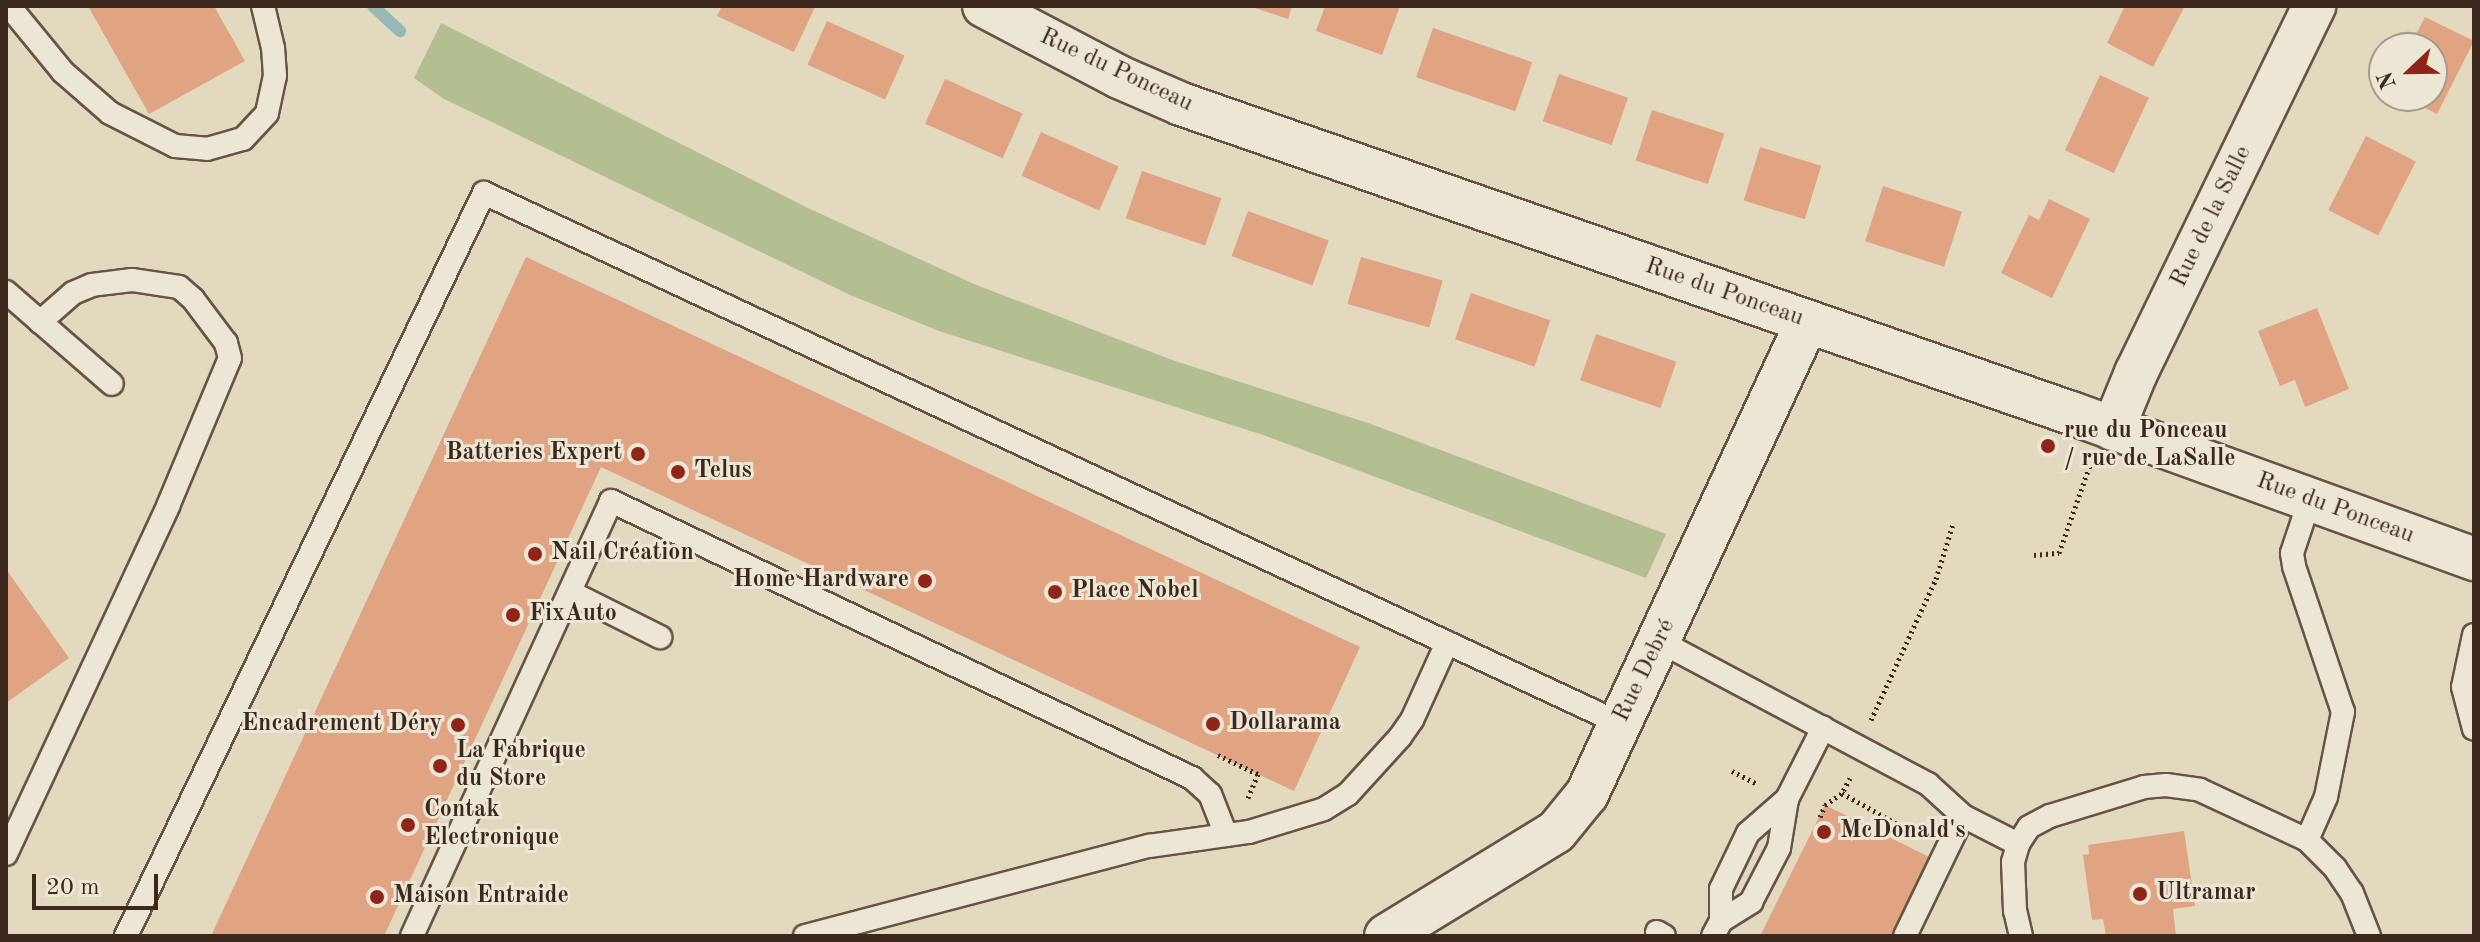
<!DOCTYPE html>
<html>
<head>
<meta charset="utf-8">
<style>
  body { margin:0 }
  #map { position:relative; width:2480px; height:942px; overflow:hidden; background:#e2d9bf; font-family:"Old Standard TT",serif }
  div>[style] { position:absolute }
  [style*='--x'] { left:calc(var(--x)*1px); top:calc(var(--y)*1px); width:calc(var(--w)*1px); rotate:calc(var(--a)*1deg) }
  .green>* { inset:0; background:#b4bf91 }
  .stream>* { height:12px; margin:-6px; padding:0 6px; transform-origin:6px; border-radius:6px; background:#95b9b7 }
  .building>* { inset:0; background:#e1a482; transform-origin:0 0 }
  .path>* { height:5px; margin-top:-2.5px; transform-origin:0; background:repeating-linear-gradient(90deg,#3d281e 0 2px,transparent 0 6px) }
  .roads { filter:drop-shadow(2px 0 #665446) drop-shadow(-2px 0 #665446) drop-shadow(0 2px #665446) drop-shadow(0 -2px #665446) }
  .service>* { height:22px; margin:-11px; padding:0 11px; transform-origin:11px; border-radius:11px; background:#ece6d5 }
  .minor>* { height:42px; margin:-21px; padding:0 21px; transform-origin:21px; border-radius:21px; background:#ece6d5 }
  .dots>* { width:22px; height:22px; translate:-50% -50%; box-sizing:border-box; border:4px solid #ece6d5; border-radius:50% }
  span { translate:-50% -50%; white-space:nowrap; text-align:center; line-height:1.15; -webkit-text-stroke:6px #ece6d5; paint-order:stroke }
  .street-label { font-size:24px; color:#3d281e }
  .poi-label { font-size:24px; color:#3d281e; font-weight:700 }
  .left { translate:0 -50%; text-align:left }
  .right { translate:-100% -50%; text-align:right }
  .frame { position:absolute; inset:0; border:8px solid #3d281e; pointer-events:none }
  .north { position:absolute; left:2368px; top:32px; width:80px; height:80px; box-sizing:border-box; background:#ece6d5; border:2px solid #a69a8c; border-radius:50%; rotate:248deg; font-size:22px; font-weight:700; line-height:32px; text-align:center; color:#3d281e }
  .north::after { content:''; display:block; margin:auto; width:28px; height:36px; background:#8f2418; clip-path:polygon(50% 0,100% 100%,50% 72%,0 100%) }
  .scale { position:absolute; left:32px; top:874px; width:126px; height:36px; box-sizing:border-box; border:4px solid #3d281e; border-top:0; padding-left:10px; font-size:24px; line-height:28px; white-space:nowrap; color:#3d281e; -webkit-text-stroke:6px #ece6d5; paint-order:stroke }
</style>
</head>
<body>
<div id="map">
  <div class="green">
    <div style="clip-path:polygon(441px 23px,808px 208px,974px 284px,1172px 360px,1368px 423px,1666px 534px,1646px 578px,1266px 436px,939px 331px,848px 294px,444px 99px,414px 78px)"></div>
  </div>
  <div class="stream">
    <div style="--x:373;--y:6;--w:37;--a:43"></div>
  </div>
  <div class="building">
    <div style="clip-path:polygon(88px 6px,214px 6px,245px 61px,149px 114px)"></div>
    <div style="clip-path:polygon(722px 6px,812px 6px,815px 7px,794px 52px,717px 16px)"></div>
    <div style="clip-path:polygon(1249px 6px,1292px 6px,1288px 19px)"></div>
    <div style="clip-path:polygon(1325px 6px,1400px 6px,1382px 55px,1316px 31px)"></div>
    <div style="clip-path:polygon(2125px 6px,2185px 6px,2153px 67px,2107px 43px)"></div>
    <div style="clip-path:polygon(2425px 17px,2474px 41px,2437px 114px,2401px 96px,2432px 96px,2432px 48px,2409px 48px)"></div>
    <div style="left:827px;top:21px;width:85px;height:48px;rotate:24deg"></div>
    <div style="left:1433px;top:28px;width:105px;height:52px;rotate:19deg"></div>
    <div style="left:1559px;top:74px;width:73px;height:50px;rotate:19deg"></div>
    <div style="left:2100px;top:75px;width:54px;height:83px;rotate:25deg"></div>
    <div style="left:945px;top:79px;width:85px;height:49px;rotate:24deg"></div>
    <div style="left:1652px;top:110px;width:76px;height:53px;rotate:18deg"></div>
    <div style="left:1041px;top:132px;width:85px;height:48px;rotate:24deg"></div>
    <div style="left:2366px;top:136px;width:56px;height:83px;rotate:27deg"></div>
    <div style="left:1760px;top:147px;width:64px;height:56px;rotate:17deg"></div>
    <div style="left:1142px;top:171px;width:84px;height:50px;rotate:19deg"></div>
    <div style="left:1883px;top:186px;width:83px;height:58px;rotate:18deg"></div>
    <div style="clip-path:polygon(2049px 199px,2090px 219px,2052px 298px,2001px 273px,2029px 215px,2039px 220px)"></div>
    <div style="left:1248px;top:211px;width:86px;height:48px;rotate:20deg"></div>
    <div style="clip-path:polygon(526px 257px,1360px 647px,1294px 791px,601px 467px,384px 936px,211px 936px)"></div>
    <div style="left:1361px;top:257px;width:85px;height:49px;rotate:16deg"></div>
    <div style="left:1471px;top:293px;width:84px;height:49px;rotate:19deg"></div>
    <div style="clip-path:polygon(2317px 308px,2349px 389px,2305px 407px,2295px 380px,2280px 386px,2258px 331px)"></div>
    <div style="left:1596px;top:334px;width:85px;height:49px;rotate:19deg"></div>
    <div style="clip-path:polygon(6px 569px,69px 658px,6px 703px)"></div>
    <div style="clip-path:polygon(1825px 805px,1931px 858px,1893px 936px,1760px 936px)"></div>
    <div style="clip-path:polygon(2184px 831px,2195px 906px,2173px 909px,2176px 936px,2106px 936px,2103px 919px,2092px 920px,2083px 855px,2089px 854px,2088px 845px)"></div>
  </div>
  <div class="path">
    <div style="--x:2034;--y:555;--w:25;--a:-5"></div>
    <div style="--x:2059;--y:553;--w:96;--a:-70.6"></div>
    <div style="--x:1871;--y:720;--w:155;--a:-65.3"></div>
    <div style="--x:1936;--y:579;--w:58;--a:-72.8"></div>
    <div style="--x:1218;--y:755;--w:44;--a:25.4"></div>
    <div style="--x:1258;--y:774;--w:26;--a:113"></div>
    <div style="--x:1732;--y:771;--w:29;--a:27"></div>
    <div style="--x:1850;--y:778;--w:17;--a:118"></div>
    <div style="--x:1842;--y:793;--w:90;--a:29.4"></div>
    <div style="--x:1820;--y:817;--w:13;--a:-67"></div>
    <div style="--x:1825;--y:805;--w:21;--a:-35"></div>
  </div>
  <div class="roads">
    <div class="service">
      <div style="--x:9;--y:6;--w:85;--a:50.7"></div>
      <div style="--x:63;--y:72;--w:62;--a:41.1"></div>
      <div style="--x:110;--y:113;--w:73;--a:26.9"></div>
      <div style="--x:175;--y:146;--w:32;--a:5"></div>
      <div style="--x:207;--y:149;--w:37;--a:-16"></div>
      <div style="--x:243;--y:139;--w:35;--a:-47"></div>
      <div style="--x:267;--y:113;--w:38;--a:-78"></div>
      <div style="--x:275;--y:76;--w:28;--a:-94"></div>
      <div style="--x:273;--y:48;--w:43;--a:-103.4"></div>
      <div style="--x:6;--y:292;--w:140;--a:41"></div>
      <div style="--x:570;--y:592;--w:101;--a:26.6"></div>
      <div style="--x:2474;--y:635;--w:53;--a:101.9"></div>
      <div style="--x:2463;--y:687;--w:43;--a:75.3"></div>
      <div style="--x:1659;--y:641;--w:305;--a:28"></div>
      <div style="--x:1928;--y:784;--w:47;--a:42.4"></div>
      <div style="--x:1963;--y:816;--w:62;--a:27"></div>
      <div style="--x:2307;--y:840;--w:47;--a:-66.2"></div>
      <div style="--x:2326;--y:797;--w:87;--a:-78.7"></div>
      <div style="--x:2343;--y:712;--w:154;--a:-108.6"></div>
      <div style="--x:2294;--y:566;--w:13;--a:-99"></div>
      <div style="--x:2292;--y:553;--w:57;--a:-71.6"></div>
      <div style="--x:6;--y:854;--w:384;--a:-65"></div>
      <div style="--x:168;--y:506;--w:160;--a:-67.3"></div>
      <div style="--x:230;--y:358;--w:16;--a:-105"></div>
      <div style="--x:226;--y:343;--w:55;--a:-126.9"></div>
      <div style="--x:193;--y:299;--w:18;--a:-139"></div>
      <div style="--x:179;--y:287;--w:48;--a:-171.5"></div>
      <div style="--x:132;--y:280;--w:40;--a:172.9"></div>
      <div style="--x:92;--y:285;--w:21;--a:157"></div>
      <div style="--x:73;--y:293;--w:44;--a:138.7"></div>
      <div style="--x:1721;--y:921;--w:36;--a:-32"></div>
      <div style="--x:1751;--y:902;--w:61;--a:-62.6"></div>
      <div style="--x:1779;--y:848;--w:50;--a:-80.7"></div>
      <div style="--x:1787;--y:799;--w:80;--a:-63.1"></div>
      <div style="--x:1657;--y:932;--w:8;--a:30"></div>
      <div style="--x:126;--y:936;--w:825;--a:-64.27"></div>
      <div style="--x:484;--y:193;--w:1253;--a:25.03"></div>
      <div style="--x:412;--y:936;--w:478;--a:-65.4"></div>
      <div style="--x:611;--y:501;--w:644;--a:25.49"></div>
      <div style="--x:1192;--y:778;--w:24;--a:42"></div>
      <div style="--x:1210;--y:794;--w:44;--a:68.7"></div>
      <div style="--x:805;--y:936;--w:356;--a:-14.7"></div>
      <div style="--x:1149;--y:846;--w:101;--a:-8"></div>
      <div style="--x:1249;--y:832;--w:78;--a:-17"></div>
      <div style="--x:1324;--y:809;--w:28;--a:-32"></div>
      <div style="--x:1348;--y:794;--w:77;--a:-47.6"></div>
      <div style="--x:1400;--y:737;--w:21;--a:-55"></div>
      <div style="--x:1412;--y:720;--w:85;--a:-65.6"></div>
      <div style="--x:1713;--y:936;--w:17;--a:-62"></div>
      <div style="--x:1721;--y:921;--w:32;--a:-90"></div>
      <div style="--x:1721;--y:889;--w:62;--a:-64.3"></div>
      <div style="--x:1748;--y:833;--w:52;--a:-41.1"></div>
      <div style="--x:1905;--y:936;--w:133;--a:-64.2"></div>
      <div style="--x:2021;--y:936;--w:26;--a:-103"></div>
      <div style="--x:2015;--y:911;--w:49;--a:-92.3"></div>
      <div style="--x:2013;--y:862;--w:19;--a:-74"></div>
      <div style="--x:2018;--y:844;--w:20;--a:-57"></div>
      <div style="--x:2029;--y:827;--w:24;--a:-28"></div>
      <div style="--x:2050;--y:816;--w:98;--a:-17.1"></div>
      <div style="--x:2144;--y:787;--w:22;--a:-5"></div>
      <div style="--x:2166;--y:785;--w:34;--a:8"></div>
      <div style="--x:2200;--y:790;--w:118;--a:25"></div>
      <div style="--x:2307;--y:840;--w:40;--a:45"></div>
      <div style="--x:2335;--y:868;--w:30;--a:56"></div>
      <div style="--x:2352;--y:893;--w:46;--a:68.4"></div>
    </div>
    <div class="minor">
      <div style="--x:984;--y:6;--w:153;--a:27.7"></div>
      <div style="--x:1119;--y:77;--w:68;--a:23.5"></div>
      <div style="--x:1181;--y:104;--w:942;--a:19.15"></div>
      <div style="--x:2071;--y:413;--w:429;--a:19.9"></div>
      <div style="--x:2113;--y:429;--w:61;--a:-67.7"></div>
      <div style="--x:2136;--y:373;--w:408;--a:-64.1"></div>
      <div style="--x:1386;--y:936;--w:199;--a:-31.5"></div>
      <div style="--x:1556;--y:832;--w:49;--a:-50.8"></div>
      <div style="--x:1587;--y:794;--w:521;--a:-65.01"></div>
    </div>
  </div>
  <div class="dots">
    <div style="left:2048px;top:446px;background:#8f2418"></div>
    <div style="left:638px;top:454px;background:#8f2418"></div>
    <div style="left:678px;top:472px;background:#8f2418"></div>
    <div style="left:535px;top:554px;background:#8f2418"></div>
    <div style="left:925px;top:581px;background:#8f2418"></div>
    <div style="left:1055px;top:592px;background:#8f2418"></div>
    <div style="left:513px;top:615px;background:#8f2418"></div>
    <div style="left:1213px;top:724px;background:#8f2418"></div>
    <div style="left:458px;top:725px;background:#8f2418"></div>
    <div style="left:440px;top:766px;background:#8f2418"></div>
    <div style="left:408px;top:825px;background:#8f2418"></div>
    <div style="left:1824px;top:832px;background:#8f2418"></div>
    <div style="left:2140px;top:894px;background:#8f2418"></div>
    <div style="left:377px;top:897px;background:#8f2418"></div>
  </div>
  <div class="street-label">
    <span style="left:1116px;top:71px;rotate:25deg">Rue du Ponceau</span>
    <span style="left:2212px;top:217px;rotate:-64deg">Rue de la Salle</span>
    <span style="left:1724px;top:293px;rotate:19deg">Rue du Ponceau</span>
    <span style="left:2335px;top:509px;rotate:20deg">Rue du Ponceau</span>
    <span style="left:1645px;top:671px;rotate:-64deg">Rue Debré</span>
  </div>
  <div class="poi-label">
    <span class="left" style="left:2064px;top:446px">rue du Ponceau<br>/ rue de LaSalle</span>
    <span class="right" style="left:622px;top:454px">Batteries Expert</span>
    <span class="left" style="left:694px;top:472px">Telus</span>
    <span class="left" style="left:551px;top:554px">Nail Création</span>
    <span class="right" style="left:909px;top:581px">Home Hardware</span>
    <span class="left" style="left:1071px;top:592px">Place Nobel</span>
    <span class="left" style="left:529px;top:615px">FixAuto</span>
    <span class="left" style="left:1229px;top:724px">Dollarama</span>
    <span class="right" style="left:442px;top:725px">Encadrement Déry</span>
    <span class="left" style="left:456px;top:766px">La Fabrique<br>du Store</span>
    <span class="left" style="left:424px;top:825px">Contak<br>Electronique</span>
    <span class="left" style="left:1840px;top:832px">McDonald's</span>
    <span class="left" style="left:2156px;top:894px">Ultramar</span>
    <span class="left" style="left:393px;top:897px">Maison Entraide</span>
  </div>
  <div class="frame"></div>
  <div class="north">N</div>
  <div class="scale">20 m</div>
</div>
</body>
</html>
